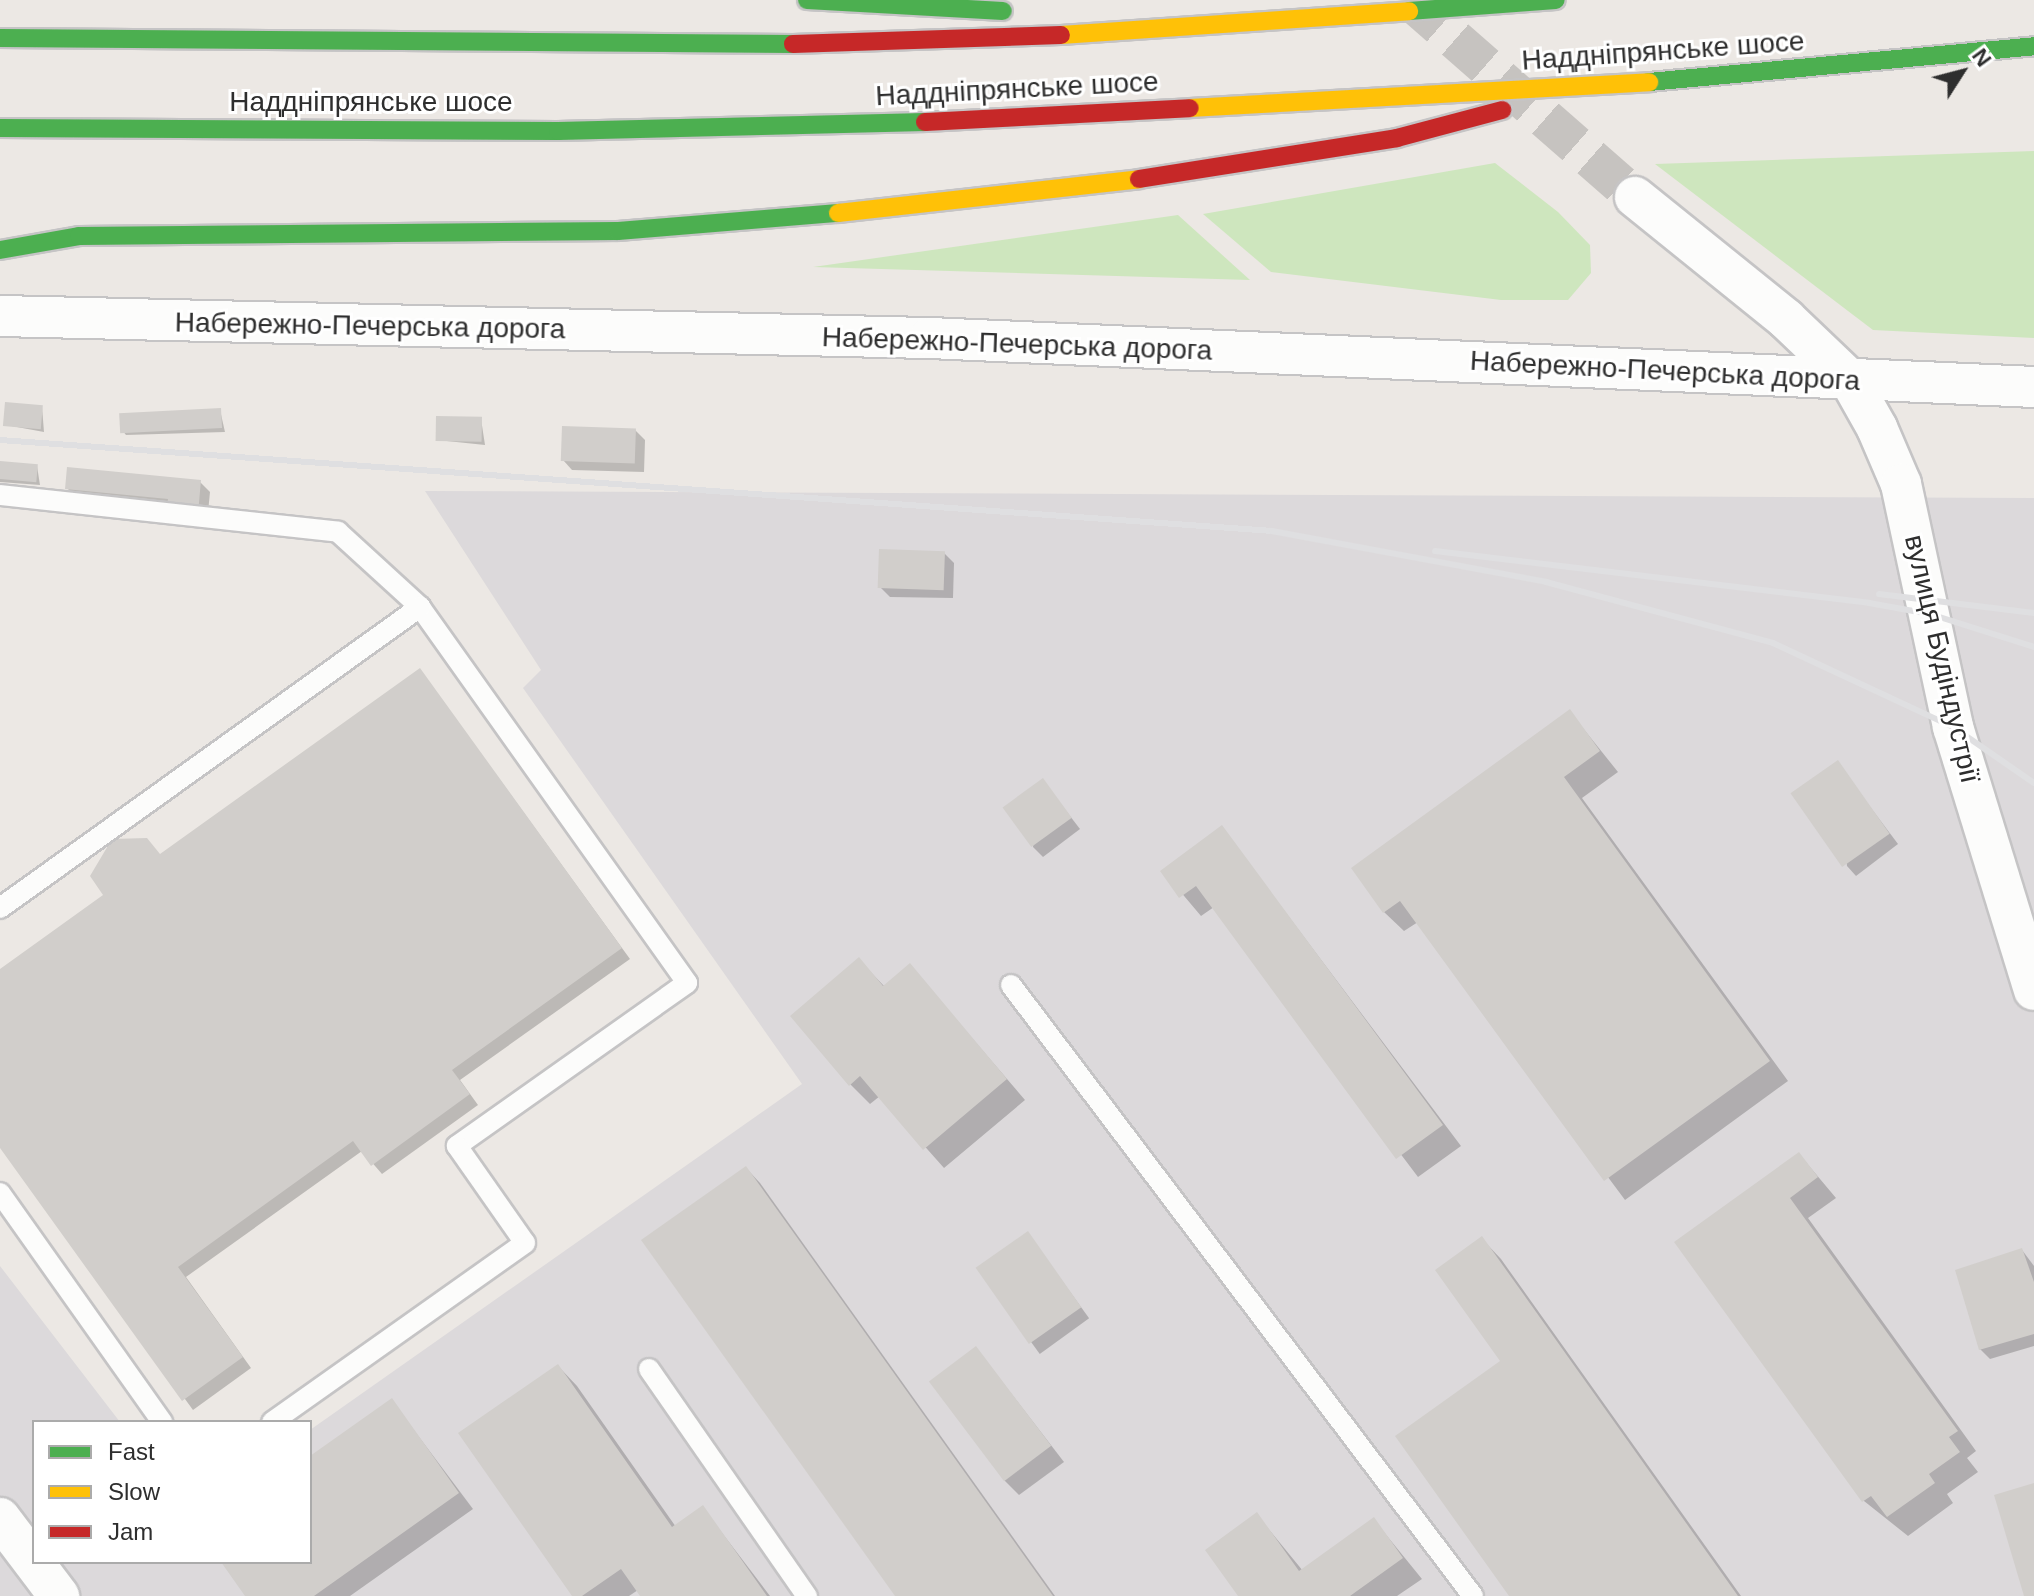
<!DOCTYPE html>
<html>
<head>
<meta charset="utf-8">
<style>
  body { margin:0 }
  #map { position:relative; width:2034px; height:1596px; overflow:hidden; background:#ece8e4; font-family:Helvetica,sans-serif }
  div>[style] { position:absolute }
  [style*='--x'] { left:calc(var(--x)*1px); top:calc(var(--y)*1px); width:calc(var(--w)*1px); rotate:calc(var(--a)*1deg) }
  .industrial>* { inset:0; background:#dcd9db }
  .green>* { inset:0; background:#cee6be }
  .shadow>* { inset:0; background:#0003; transform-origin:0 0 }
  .building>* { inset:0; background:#d1cecb; transform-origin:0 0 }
  .street-tunnel>* { height:40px; margin-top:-20px; transform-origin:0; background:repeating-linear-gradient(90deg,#c6c3c0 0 40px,transparent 0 60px) }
  .roads { filter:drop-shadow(2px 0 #c5c4c5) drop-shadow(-2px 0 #c5c4c5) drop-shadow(0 2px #c5c4c5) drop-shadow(0 -2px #c5c4c5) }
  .lane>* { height:20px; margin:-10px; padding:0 10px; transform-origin:10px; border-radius:10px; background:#fcfcfb }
  .street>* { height:40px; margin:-20px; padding:0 20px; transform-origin:20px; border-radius:20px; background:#fcfcfb }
  .fast>* { height:18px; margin:-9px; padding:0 9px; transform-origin:9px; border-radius:9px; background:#4caf50 }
  .slow>* { height:18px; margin:-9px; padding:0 9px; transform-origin:9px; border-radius:9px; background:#ffc107 }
  .jam>* { height:18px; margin:-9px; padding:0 9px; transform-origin:9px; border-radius:9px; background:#c62828 }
  .rail>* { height:6px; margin:-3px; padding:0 3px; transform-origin:3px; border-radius:3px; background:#dfdfe1 }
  span { translate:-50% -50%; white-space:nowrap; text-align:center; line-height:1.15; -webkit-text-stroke:6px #fff; paint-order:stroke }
  .street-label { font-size:28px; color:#2e2e2e }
  .legend { position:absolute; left:32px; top:1420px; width:280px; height:144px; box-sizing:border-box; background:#fff; border:2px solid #ababab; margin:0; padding:10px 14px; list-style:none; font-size:24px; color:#2e2e2e }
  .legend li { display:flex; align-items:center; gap:16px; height:40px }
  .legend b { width:40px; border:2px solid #ababab }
  .north { position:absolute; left:1922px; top:32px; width:80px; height:80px; -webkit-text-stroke:6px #fff; paint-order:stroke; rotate:54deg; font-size:22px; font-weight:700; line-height:32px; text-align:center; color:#2e2e2e }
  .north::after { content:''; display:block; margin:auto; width:28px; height:36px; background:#2e2e2e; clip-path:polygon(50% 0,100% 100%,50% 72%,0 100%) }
</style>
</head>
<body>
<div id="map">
  <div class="industrial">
    <div style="clip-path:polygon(425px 491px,2034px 498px,2034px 1596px,0 1596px,0 1266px,120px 1422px,34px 1422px,34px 1562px,310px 1562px,310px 1430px,802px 1084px,523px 688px,541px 670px)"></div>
  </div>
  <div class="green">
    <div style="clip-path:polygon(2034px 151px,2034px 338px,1873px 330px,1655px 164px)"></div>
    <div style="clip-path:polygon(1495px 163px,1558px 212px,1590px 245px,1591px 273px,1568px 300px,1501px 300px,1271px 272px,1203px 214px)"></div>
    <div style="clip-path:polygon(1178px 215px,1250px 280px,813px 267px)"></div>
  </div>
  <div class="shadow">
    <div style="clip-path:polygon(42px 407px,44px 432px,6px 425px)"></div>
    <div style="clip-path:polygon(220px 410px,225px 432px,126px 435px,122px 430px)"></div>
    <div style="clip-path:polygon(481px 419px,485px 445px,437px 440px)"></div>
    <div style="clip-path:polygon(635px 430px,645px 440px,644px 472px,572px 470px,563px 460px)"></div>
    <div style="clip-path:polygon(0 463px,37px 466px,40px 485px,0 482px)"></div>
    <div style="clip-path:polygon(200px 482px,210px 492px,207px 523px,77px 498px,67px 488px)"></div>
    <div style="clip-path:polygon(944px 553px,954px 563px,953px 598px,890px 597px,880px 587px)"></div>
    <div style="clip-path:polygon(420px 670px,630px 959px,460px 1080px,478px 1105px,382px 1174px,362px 1151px,186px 1277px,251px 1368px,193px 1410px,0 1145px,0 972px)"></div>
    <div style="clip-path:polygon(1570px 712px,1618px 772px,1582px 798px,1788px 1081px,1625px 1200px,1418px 922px,1404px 931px,1384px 912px)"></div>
    <div style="clip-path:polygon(1837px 763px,1898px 844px,1856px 876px,1847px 866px)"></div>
    <div style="clip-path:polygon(1043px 781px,1080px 829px,1043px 857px,1033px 847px)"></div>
    <div style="clip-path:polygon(1222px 828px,1461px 1146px,1418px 1177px,1214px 907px,1201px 916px,1163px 871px)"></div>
    <div style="clip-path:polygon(859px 960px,885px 987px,910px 966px,1025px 1100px,944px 1168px,880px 1096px,870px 1104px,850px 1084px)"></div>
    <div style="clip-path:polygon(1799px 1154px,1836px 1198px,1808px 1218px,1976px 1451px,1967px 1458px,1978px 1472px,1947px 1494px,1953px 1503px,1908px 1536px,1864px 1501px,1677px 1243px)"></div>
    <div style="clip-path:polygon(746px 1168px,760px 1183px,1055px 1596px,897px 1596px)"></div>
    <div style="left:1028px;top:1234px;width:104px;height:61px;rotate:54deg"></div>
    <div style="clip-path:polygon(1482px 1239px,1501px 1259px,1741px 1596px,1512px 1596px,1503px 1362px)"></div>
    <div style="clip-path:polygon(2022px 1250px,2034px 1266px,2034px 1346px,1990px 1359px,1980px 1349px)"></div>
    <div style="clip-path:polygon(976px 1348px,1064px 1462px,1019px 1495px,1004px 1480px)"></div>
    <div style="clip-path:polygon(558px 1366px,577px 1386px,676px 1527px,703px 1508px,770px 1596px,642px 1596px,638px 1590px,629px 1596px,574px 1596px)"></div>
    <div style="clip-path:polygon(392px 1401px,473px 1509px,350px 1596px,248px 1596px,223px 1562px,310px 1562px,310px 1458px)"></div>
    <div style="clip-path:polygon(1257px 1515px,1303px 1571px,1374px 1520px,1422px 1579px,1397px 1596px,1240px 1596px)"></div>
  </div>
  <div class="building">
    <div style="left:5px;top:402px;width:38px;height:24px;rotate:5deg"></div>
    <div style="left:221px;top:408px;width:20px;height:102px;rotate:87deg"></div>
    <div style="left:436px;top:416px;width:46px;height:25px;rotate:1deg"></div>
    <div style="left:562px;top:426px;width:74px;height:35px;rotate:2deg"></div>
    <div style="left:0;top:461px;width:38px;height:18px;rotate:5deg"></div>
    <div style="clip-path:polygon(67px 467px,201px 480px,198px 514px,166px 511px,168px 499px,65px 489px)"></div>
    <div style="left:879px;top:549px;width:66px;height:39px;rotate:2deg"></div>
    <div style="clip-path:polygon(420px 668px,622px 948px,452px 1070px,470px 1094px,371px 1166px,353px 1141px,178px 1267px,243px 1357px,182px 1401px,0 1148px,0 969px,103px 895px,90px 876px,112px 839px,147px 838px,160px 854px)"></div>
    <div style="clip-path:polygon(1570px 709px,1600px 751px,1564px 777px,1770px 1061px,1604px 1181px,1400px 901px,1383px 913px,1351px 868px)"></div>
    <div style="left:1838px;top:760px;width:90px;height:58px;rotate:55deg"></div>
    <div style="left:1043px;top:778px;width:49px;height:50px;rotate:54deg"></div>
    <div style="clip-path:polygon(1222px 825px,1443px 1125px,1396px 1159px,1196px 886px,1179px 898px,1160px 871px)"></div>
    <div style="clip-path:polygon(859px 957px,883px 986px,910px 963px,1007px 1079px,923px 1150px,860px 1076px,849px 1086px,790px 1016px)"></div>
    <div style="clip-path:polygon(1799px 1152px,1818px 1177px,1790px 1198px,1958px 1431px,1949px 1437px,1960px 1452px,1929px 1474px,1935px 1483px,1887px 1517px,1871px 1496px,1862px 1502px,1674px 1242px)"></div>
    <div style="clip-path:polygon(746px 1166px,1053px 1596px,895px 1596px,641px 1240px)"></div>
    <div style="left:1028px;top:1231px;width:93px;height:64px;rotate:55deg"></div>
    <div style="clip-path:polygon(1482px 1236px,1738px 1596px,1509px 1596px,1395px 1436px,1500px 1361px,1435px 1270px)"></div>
    <div style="clip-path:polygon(2022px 1248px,2034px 1282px,2034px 1334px,1979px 1350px,1955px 1270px)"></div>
    <div style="left:976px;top:1346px;width:125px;height:59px;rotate:53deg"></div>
    <div style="clip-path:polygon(558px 1364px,672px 1527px,703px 1505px,767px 1596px,640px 1596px,621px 1569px,582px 1596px,572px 1596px,458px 1433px)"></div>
    <div style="clip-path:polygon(392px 1398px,459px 1493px,314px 1596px,245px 1596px,221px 1562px,310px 1562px,310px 1456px)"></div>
    <div style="clip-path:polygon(2034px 1483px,2034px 1596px,2024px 1596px,1994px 1495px)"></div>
    <div style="clip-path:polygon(1257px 1512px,1299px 1571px,1374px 1517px,1403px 1558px,1350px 1596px,1238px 1596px,1205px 1550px)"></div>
  </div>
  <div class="street-tunnel">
    <div style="--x:1410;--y:0;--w:299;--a:41.2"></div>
  </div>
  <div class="roads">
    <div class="lane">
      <div style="--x:0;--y:495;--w:340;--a:6.2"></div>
      <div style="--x:338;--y:532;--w:111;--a:42.4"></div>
      <div style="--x:420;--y:607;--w:461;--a:54.6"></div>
      <div style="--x:687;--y:983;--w:282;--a:144.7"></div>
      <div style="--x:457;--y:1146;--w:118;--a:55"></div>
      <div style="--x:525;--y:1243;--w:310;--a:144.7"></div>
      <div style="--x:0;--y:908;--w:517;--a:-35.63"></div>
      <div style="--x:1011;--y:985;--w:766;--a:52.91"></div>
      <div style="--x:0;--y:1193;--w:281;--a:54.7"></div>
      <div style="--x:649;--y:1369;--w:277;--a:55.2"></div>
    </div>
    <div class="street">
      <div style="--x:1635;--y:197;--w:194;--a:38.9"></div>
      <div style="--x:1786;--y:319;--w:88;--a:43.6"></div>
      <div style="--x:1850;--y:380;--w:55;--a:60.6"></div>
      <div style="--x:1877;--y:428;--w:61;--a:66.8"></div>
      <div style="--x:1901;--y:484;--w:249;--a:77.9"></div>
      <div style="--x:1953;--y:727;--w:275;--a:72.9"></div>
      <div style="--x:0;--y:316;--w:930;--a:1.36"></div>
      <div style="--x:930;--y:338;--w:1105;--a:2.54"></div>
      <div style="--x:0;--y:1518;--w:98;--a:52.9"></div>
    </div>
    <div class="fast">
      <div style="--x:807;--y:0;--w:196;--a:3.2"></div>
      <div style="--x:1409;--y:11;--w:147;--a:-4.3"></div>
      <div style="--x:0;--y:38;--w:793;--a:0.43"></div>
      <div style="--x:1649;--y:82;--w:387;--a:-5.3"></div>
      <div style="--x:0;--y:128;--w:558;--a:0.31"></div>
      <div style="--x:558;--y:131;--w:367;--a:-1.4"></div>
      <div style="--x:0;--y:250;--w:80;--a:-10"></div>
      <div style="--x:79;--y:236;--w:539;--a:-0.53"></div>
      <div style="--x:618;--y:231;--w:221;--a:-4.7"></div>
    </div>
    <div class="slow">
      <div style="--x:1061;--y:35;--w:349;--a:-3.9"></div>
      <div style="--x:1190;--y:108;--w:460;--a:-3.2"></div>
      <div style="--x:838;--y:213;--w:303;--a:-6.4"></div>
    </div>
    <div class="jam">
      <div style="--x:793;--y:44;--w:268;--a:-1.9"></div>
      <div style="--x:925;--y:122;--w:265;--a:-3"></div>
      <div style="--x:1139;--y:179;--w:261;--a:-9"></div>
      <div style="--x:1397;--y:138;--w:109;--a:-14.9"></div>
    </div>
  </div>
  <div class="rail">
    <div style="--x:0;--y:440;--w:1275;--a:4.09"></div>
    <div style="--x:1272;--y:531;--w:279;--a:10.5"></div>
    <div style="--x:1546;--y:582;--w:235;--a:15"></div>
    <div style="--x:1773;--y:643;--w:199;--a:25"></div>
    <div style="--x:1953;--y:727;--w:98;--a:34.7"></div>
    <div style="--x:1435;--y:551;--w:437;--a:6.8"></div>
    <div style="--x:1869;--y:603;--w:62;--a:10.2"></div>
    <div style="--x:1930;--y:614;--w:109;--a:17.6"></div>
    <div style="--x:1879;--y:594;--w:156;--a:7"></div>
  </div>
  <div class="street-label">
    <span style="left:1663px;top:51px;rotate:-4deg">Наддніпрянське шосе</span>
    <span style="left:1017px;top:89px;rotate:-3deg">Наддніпрянське шосе</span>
    <span style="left:371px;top:102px">Наддніпрянське шосе</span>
    <span style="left:370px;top:326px;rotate:1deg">Набережно-Печерська дорога</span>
    <span style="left:1017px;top:344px;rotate:2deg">Набережно-Печерська дорога</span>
    <span style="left:1665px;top:371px;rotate:3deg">Набережно-Печерська дорога</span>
    <span style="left:1942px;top:659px;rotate:77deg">вулиця Будіндустрії</span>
  </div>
  <ul class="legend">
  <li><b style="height:10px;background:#4caf50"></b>Fast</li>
  <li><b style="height:10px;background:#ffc107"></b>Slow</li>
  <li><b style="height:10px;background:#c62828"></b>Jam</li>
  </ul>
  <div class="north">N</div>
</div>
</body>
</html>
